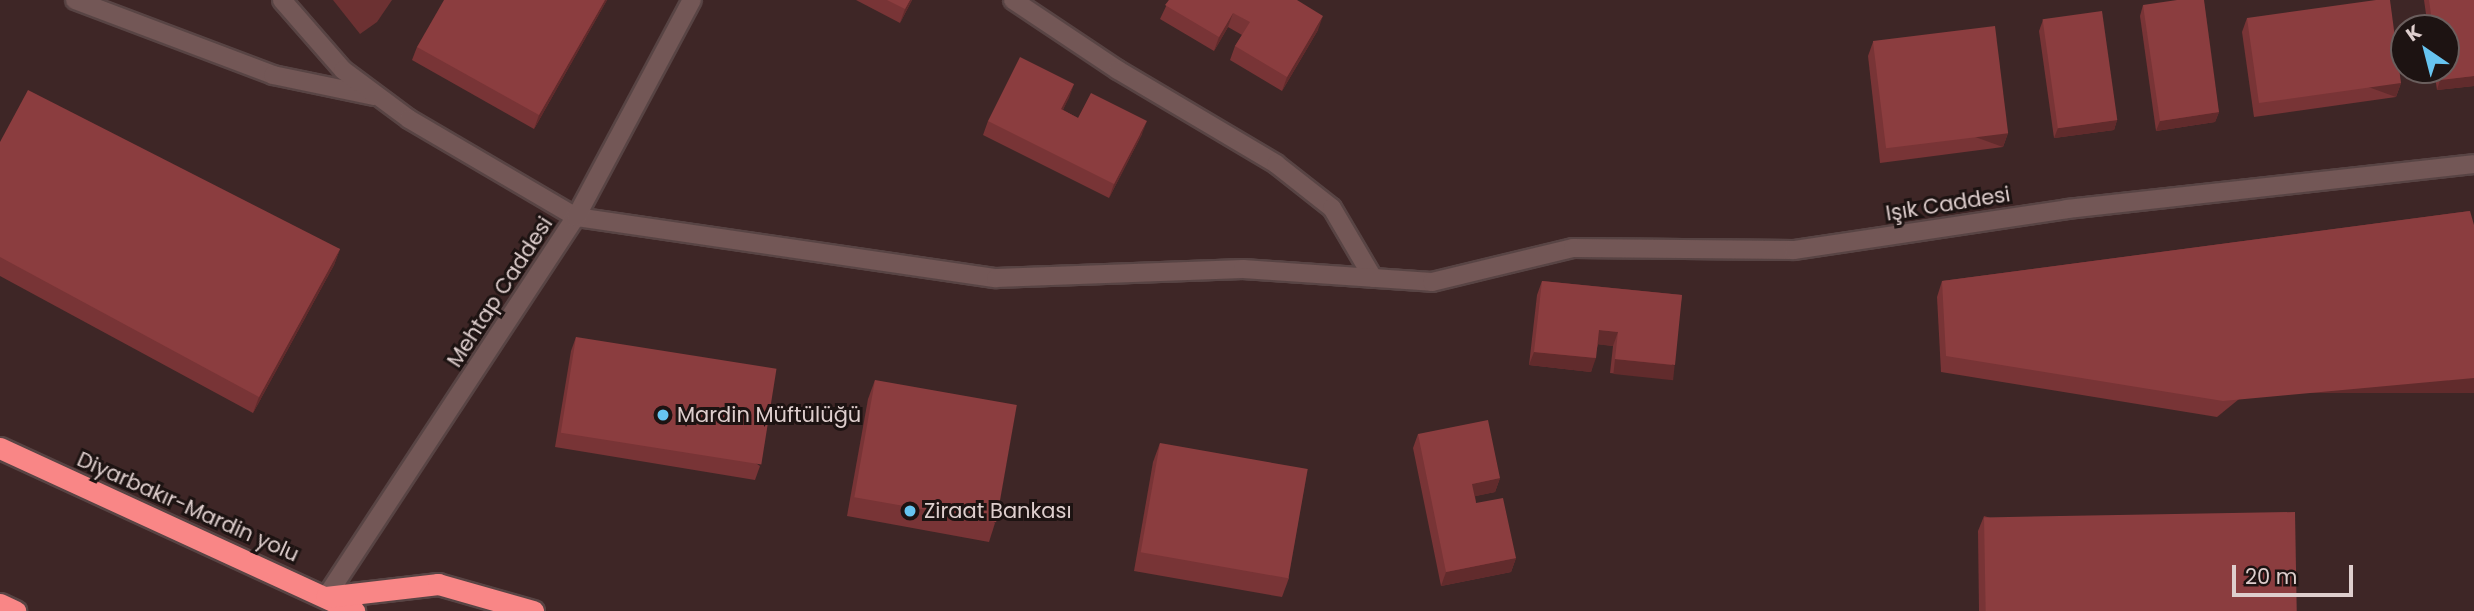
<!DOCTYPE html>
<html>
<head>
<meta charset="utf-8">
<style>
  body { margin:0 }
  #map { position:relative; width:2474px; height:611px; overflow:hidden; background:#3e2626; font-family:Poppins,sans-serif }
  div>[style] { position:absolute }
  [style*='--x'] { left:calc(var(--x)*1px); top:calc(var(--y)*1px); width:calc(var(--w)*1px); rotate:calc(var(--a)*1deg) }
  .green>* { inset:0; background:#6c3132 }
  .roads { filter:drop-shadow(2px 0 #584444) drop-shadow(-2px 0 #584444) drop-shadow(0 2px #584444) drop-shadow(0 -2px #584444) }
  .lane>* { height:18px; margin:-9px; padding:0 9px; transform-origin:9px; border-radius:9px; background:#735756 }
  .street>* { height:18px; margin:-9px; padding:0 9px; transform-origin:9px; border-radius:9px; background:#735756 }
  .secondary>* { height:18px; margin:-9px; padding:0 9px; transform-origin:9px; border-radius:9px; background:#735756 }
  .highway>* { height:21px; margin:-10.5px; padding:0 10.5px; transform-origin:10.5px; border-radius:10.5px; background:#f98686 }
  .wall>* { inset:0; background:#783436 }
  .shaded-wall>* { inset:0; background:#612b2c; transform-origin:0 0 }
  .building>* { inset:0; background:#8b3d3f; transform-origin:0 0 }
  .dots>* { width:19px; height:19px; translate:-50% -50%; box-sizing:border-box; border:4px solid #1d1312; border-radius:50% }
  span { translate:-50% -50%; white-space:nowrap; text-align:center; line-height:1.15; -webkit-text-stroke:6px #1d1312; paint-order:stroke }
  .street-label { font-size:21px; color:#dececd }
  .poi-label { font-size:21px; color:#dececd }
  .left { translate:0 -50%; text-align:left }
  .north { position:absolute; left:2390px; top:14px; width:70px; height:70px; box-sizing:border-box; background:#1d1312; border:2px solid #6a5e5d; border-radius:50%; rotate:325deg; font-size:19px; font-weight:700; line-height:28px; text-align:center; color:#dececd }
  .north::after { content:''; display:block; margin:auto; width:24px; height:32px; background:#67c4f0; clip-path:polygon(50% 0,100% 100%,50% 72%,0 100%) }
  .scale { position:absolute; left:2232px; top:565px; width:121px; height:32px; box-sizing:border-box; border:4px solid #dececd; border-top:0; padding-left:9px; font-size:21px; line-height:24px; white-space:nowrap; color:#dececd; -webkit-text-stroke:5px #1d1312; paint-order:stroke }
</style>
</head>
<body>
<div id="map">
  <div class="green">
    <div style="clip-path:polygon(333px 0,392px 0,377px 22px,360px 34px)"></div>
  </div>
  <div class="roads">
    <div class="lane">
      <div style="--x:1013;--y:0;--w:126;--a:33.7"></div>
      <div style="--x:1118;--y:70;--w:184;--a:30.7"></div>
      <div style="--x:1276;--y:164;--w:71;--a:38.2"></div>
      <div style="--x:1332;--y:208;--w:81;--a:59.6"></div>
    </div>
    <div class="street">
      <div style="--x:75;--y:0;--w:212;--a:20.7"></div>
      <div style="--x:273;--y:75;--w:103;--a:11.7"></div>
      <div style="--x:282;--y:0;--w:93;--a:48.9"></div>
      <div style="--x:343;--y:70;--w:82;--a:36.6"></div>
      <div style="--x:409;--y:119;--w:194;--a:30.4"></div>
      <div style="--x:576;--y:217;--w:424;--a:8.3"></div>
      <div style="--x:996;--y:278;--w:247;--a:-2.1"></div>
      <div style="--x:1243;--y:269;--w:189;--a:3.9"></div>
    </div>
    <div class="secondary">
      <div style="--x:1432;--y:282;--w:145;--a:-13.6"></div>
      <div style="--x:1573;--y:248;--w:221;--a:0.5"></div>
      <div style="--x:1794;--y:250;--w:276;--a:-8.5"></div>
      <div style="--x:2067;--y:209;--w:409;--a:-6.3"></div>
      <div style="--x:326;--y:597;--w:455;--a:-56.7"></div>
      <div style="--x:576;--y:217;--w:246;--a:-61.9"></div>
    </div>
    <div class="highway">
      <div style="--x:0;--y:448;--w:390;--a:24.7"></div>
      <div style="--x:326;--y:597;--w:113;--a:-6.6"></div>
      <div style="--x:438;--y:584;--w:99;--a:15.9"></div>
      <div style="--x:0;--y:604;--w:17;--a:25"></div>
    </div>
  </div>
  <div class="wall">
    <div style="clip-path:polygon(607px 0,534px 129px,412px 60px,417px 47px)"></div>
    <div style="clip-path:polygon(856px 0,912px 0,900px 23px)"></div>
    <div style="clip-path:polygon(1169px 0,1318px 30px,1282px 91px,1230px 60px,1235px 46px,1242px 35px,1228px 27px,1214px 51px,1160px 19px)"></div>
    <div style="clip-path:polygon(2424px 0,2474px 0,2474px 86px,2437px 90px,2434px 70px,2446px 70px,2446px 28px,2428px 28px)"></div>
    <div style="clip-path:polygon(2143px 5px,2219px 112px,2215px 122px,2156px 131px,2140px 16px)"></div>
    <div style="clip-path:polygon(2247px 18px,2401px 83px,2396px 97px,2254px 117px,2242px 32px)"></div>
    <div style="clip-path:polygon(2043px 20px,2117px 120px,2114px 130px,2054px 138px,2039px 31px)"></div>
    <div style="clip-path:polygon(1873px 42px,2008px 133px,2003px 147px,1880px 163px,1868px 56px)"></div>
    <div style="clip-path:polygon(1074px 84px,1063px 110px,1078px 118px,1142px 134px,1109px 198px,983px 135px,988px 121px)"></div>
    <div style="clip-path:polygon(0 142px,340px 249px,334px 265px,253px 413px,0 276px)"></div>
    <div style="clip-path:polygon(2470px 211px,2217px 417px,1941px 372px,1937px 297px,1942px 281px)"></div>
    <div style="clip-path:polygon(1542px 281px,1682px 295px,1670px 379px,1610px 373px,1613px 346px,1598px 344px,1591px 372px,1529px 365px,1537px 295px)"></div>
    <div style="clip-path:polygon(576px 337px,760px 466px,755px 480px,555px 447px,571px 351px)"></div>
    <div style="clip-path:polygon(875px 380px,995px 523px,989px 542px,847px 516px,868px 399px)"></div>
    <div style="clip-path:polygon(1418px 434px,1500px 478px,1495px 492px,1475px 496px,1476px 503px,1516px 558px,1511px 572px,1441px 586px,1413px 448px)"></div>
    <div style="clip-path:polygon(1160px 443px,1289px 578px,1282px 597px,1134px 571px,1153px 462px)"></div>
    <div style="clip-path:polygon(1984px 516px,2296px 611px,1979px 611px,1978px 531px)"></div>
  </div>
  <div class="shaded-wall">
    <div style="clip-path:polygon(605px 0,607px 0,534px 129px,539px 115px)"></div>
    <div style="clip-path:polygon(910px 0,912px 0,900px 23px,905px 9px)"></div>
    <div style="clip-path:polygon(1233px 13px,1228px 27px,1214px 51px,1219px 37px)"></div>
    <div style="clip-path:polygon(1323px 16px,1318px 30px,1282px 91px,1287px 77px)"></div>
    <div style="clip-path:polygon(2474px 76px,2474px 86px,2437px 90px,2440px 80px)"></div>
    <div style="left:2401px;top:83px;width:15px;height:143px;rotate:110deg"></div>
    <div style="clip-path:polygon(1074px 84px,1069px 98px,1056px 123px,1061px 109px)"></div>
    <div style="clip-path:polygon(2219px 112px,2215px 122px,2156px 131px,2160px 121px)"></div>
    <div style="clip-path:polygon(2117px 120px,2114px 130px,2054px 138px,2058px 128px)"></div>
    <div style="clip-path:polygon(1147px 121px,1142px 134px,1109px 198px,1114px 184px)"></div>
    <div style="left:2008px;top:133px;width:15px;height:124px;rotate:110deg"></div>
    <div style="clip-path:polygon(340px 249px,334px 265px,253px 413px,259px 397px)"></div>
    <div style="clip-path:polygon(1599px 330px,1618px 332px,1613px 346px,1594px 344px)"></div>
    <div style="clip-path:polygon(1534px 352px,1596px 358px,1591px 372px,1529px 365px)"></div>
    <div style="left:1615px;top:359px;width:60px;height:15px;rotate:6deg"></div>
    <div style="left:2474px;top:378px;width:15px;height:252px;rotate:90deg"></div>
    <div style="clip-path:polygon(1500px 478px,1495px 492px,1467px 498px,1472px 484px)"></div>
    <div style="clip-path:polygon(1516px 558px,1511px 572px,1441px 586px,1446px 572px)"></div>
  </div>
  <div class="building">
    <div style="clip-path:polygon(444px 0,605px 0,539px 115px,417px 47px)"></div>
    <div style="clip-path:polygon(887px 0,910px 0,905px 9px)"></div>
    <div style="clip-path:polygon(1169px 0,1297px 0,1323px 16px,1287px 77px,1235px 46px,1250px 22px,1233px 13px,1219px 37px,1165px 5px)"></div>
    <div style="clip-path:polygon(2177px 0,2204px 0,2219px 112px,2160px 121px,2143px 5px)"></div>
    <div style="clip-path:polygon(2376px 0,2390px 0,2401px 83px,2259px 103px,2247px 18px)"></div>
    <div style="clip-path:polygon(2429px 0,2474px 0,2474px 76px,2440px 80px,2439px 70px,2446px 70px,2446px 28px,2433px 28px)"></div>
    <div style="left:2102px;top:11px;width:110px;height:60px;rotate:82deg"></div>
    <div style="left:1995px;top:26px;width:108px;height:123px;rotate:83deg"></div>
    <div style="clip-path:polygon(1020px 57px,1074px 84px,1061px 109px,1078px 118px,1091px 93px,1147px 121px,1114px 184px,988px 121px)"></div>
    <div style="clip-path:polygon(28px 90px,340px 249px,259px 397px,0 257px,0 142px)"></div>
    <div style="clip-path:polygon(2470px 211px,2474px 225px,2474px 378px,2223px 401px,1946px 356px,1942px 281px)"></div>
    <div style="clip-path:polygon(1542px 281px,1682px 295px,1675px 365px,1615px 359px,1618px 332px,1599px 330px,1596px 358px,1534px 352px)"></div>
    <div style="left:576px;top:337px;width:203px;height:97px;rotate:9deg"></div>
    <div style="left:875px;top:380px;width:144px;height:119px;rotate:10deg"></div>
    <div style="clip-path:polygon(1488px 420px,1500px 478px,1472px 484px,1476px 503px,1503px 498px,1516px 558px,1446px 572px,1418px 434px)"></div>
    <div style="left:1160px;top:443px;width:150px;height:111px;rotate:10deg"></div>
    <div style="left:2295px;top:512px;width:99px;height:311px;rotate:89deg"></div>
  </div>
  <div class="dots">
    <div style="left:663px;top:415px;background:#67c4f0"></div>
    <div style="left:910px;top:511px;background:#67c4f0"></div>
  </div>
  <div class="street-label">
    <span style="left:1948px;top:204px;rotate:-9deg">Işık Caddesi</span>
    <span style="left:500px;top:292px;rotate:-57deg">Mehtap Caddesi</span>
    <span style="left:188px;top:507px;rotate:24deg">Diyarbakır-Mardin yolu</span>
  </div>
  <div class="poi-label">
    <span class="left" style="left:677px;top:415px">Mardin Müftülüğü</span>
    <span class="left" style="left:924px;top:511px">Ziraat Bankası</span>
  </div>
  <div class="north">K</div>
  <div class="scale">20 m</div>
</div>
</body>
</html>
